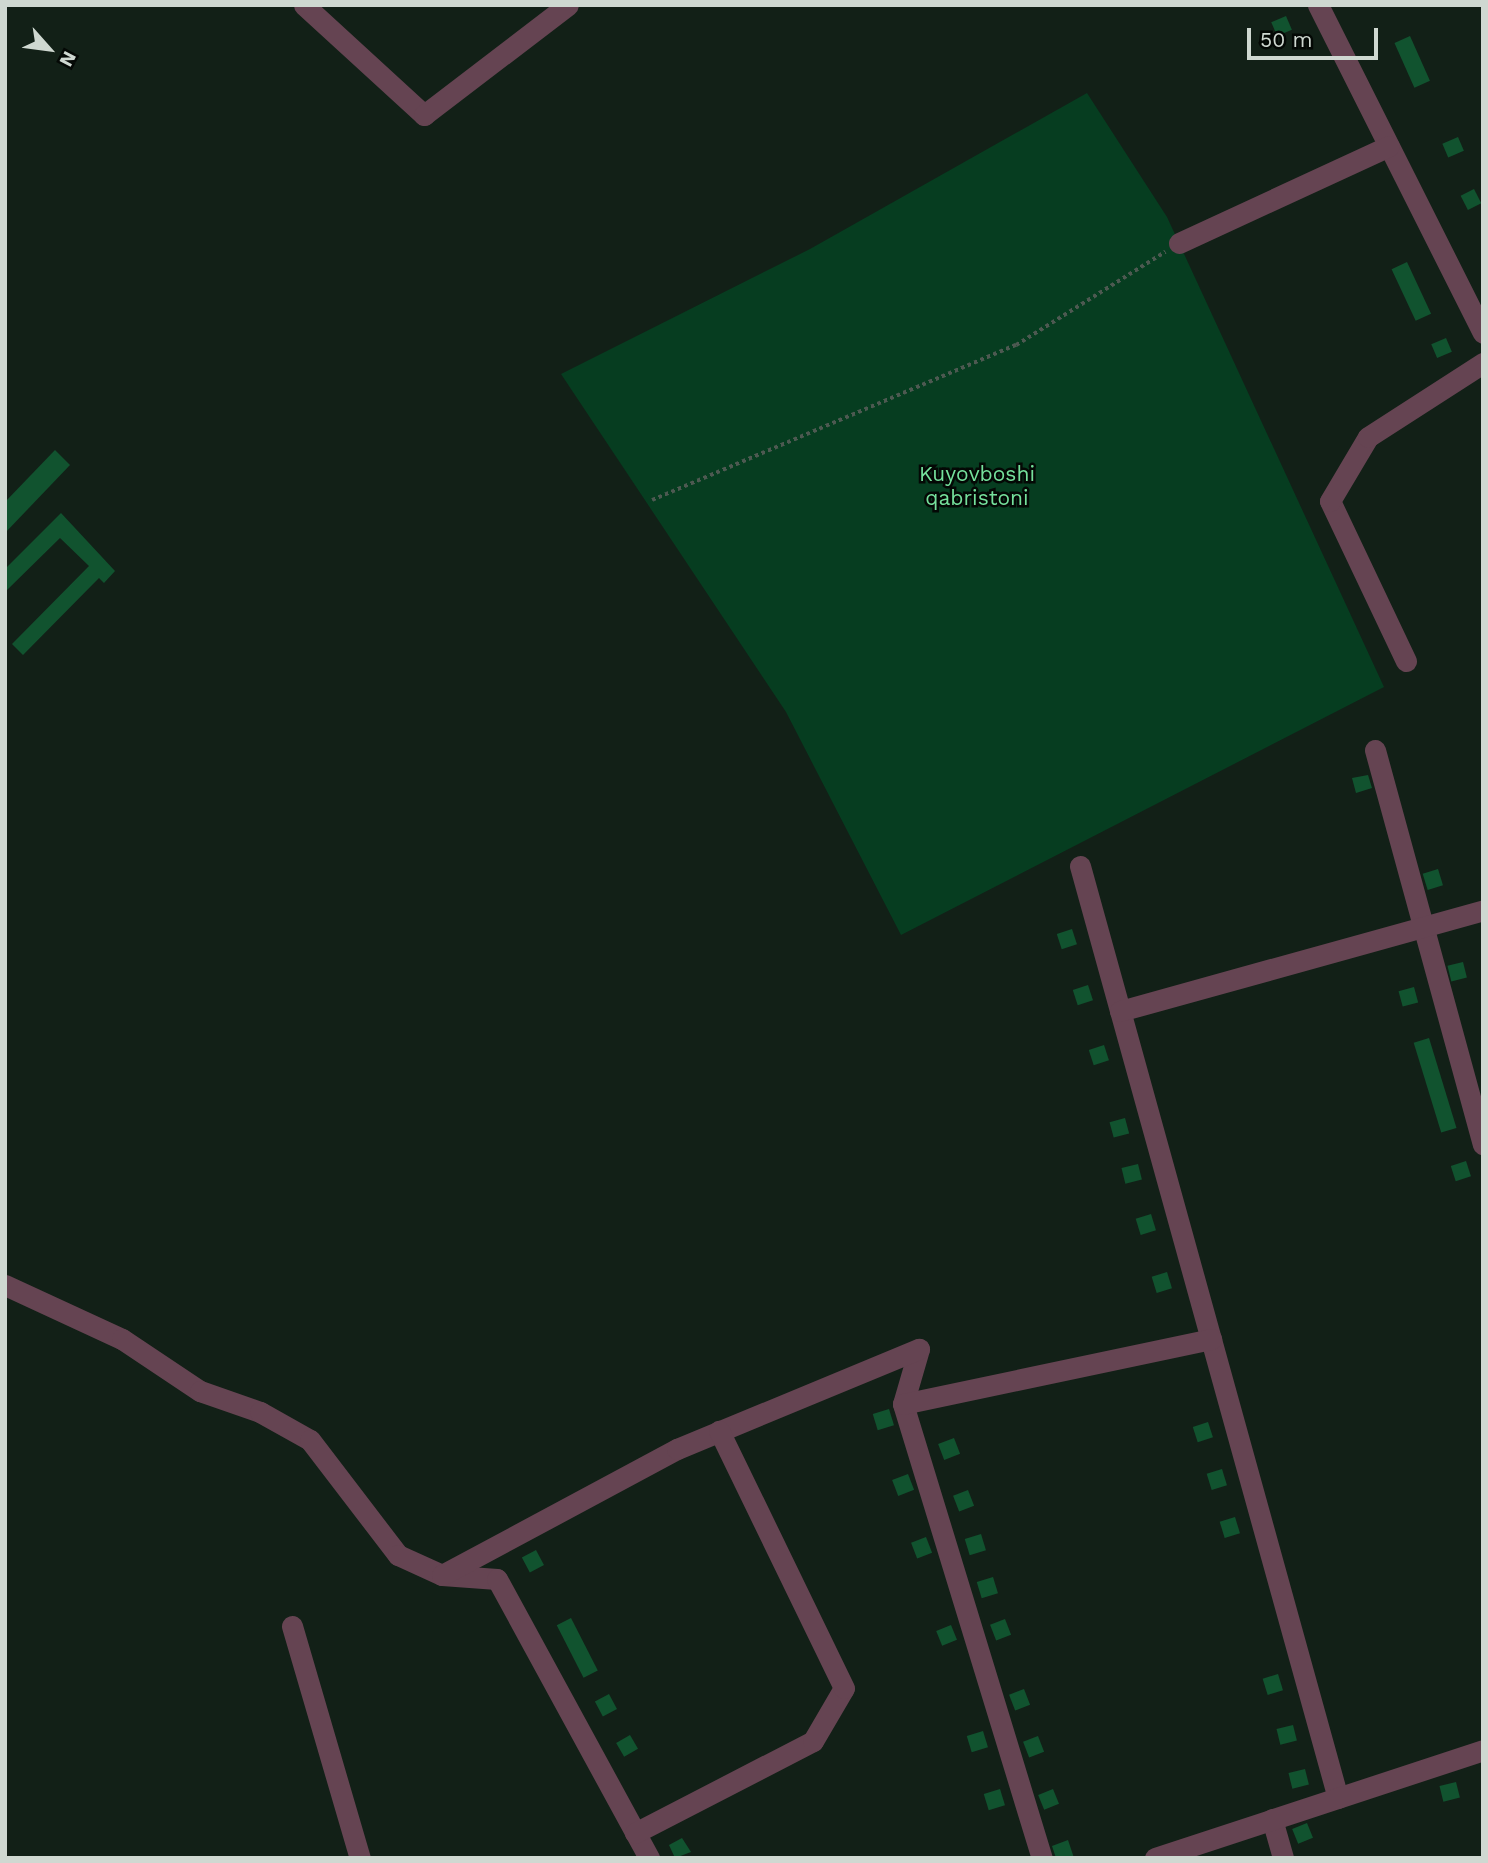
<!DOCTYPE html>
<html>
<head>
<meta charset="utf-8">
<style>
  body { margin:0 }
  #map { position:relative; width:1488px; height:1863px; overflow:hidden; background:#122017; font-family:"Work Sans",sans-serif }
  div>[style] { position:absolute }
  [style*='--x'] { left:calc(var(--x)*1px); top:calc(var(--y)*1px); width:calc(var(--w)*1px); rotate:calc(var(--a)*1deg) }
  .green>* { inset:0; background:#063d20 }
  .building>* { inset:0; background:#11532f; transform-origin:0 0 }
  .path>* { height:3.5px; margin-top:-1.75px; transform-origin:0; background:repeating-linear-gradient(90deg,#4d5951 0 3.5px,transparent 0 7px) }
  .minor>* { height:21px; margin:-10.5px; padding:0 10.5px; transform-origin:10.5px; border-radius:10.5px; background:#654452 }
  span { translate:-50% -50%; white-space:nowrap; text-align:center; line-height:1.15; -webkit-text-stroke:5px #040805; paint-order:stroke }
  .park-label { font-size:21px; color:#75e19c }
  .frame { position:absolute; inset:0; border:7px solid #cfd8d1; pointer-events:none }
  .north { position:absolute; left:14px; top:14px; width:70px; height:70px; -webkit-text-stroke:5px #040805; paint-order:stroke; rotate:118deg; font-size:19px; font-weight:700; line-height:28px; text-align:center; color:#cfd8d1 }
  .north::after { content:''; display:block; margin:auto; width:24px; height:32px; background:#cfd8d1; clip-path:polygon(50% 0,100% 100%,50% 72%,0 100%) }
  .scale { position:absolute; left:1247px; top:28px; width:131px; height:32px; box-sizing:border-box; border:4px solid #cfd8d1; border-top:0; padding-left:9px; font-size:21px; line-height:24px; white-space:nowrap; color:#cfd8d1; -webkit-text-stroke:5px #040805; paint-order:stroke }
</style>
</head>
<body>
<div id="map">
  <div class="green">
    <div style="clip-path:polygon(1087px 93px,1167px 217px,1384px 687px,901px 935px,786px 712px,561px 374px,810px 249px)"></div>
  </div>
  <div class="building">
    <div style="left:1286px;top:16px;width:15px;height:16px;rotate:67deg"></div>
    <div style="left:1410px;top:36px;width:49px;height:17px;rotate:66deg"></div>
    <div style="left:1458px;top:137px;width:15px;height:17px;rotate:67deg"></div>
    <div style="left:1474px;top:189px;width:16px;height:15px;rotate:63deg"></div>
    <div style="left:1407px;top:262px;width:57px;height:17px;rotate:65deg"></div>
    <div style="left:1446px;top:338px;width:15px;height:16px;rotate:67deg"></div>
    <div style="clip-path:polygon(55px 450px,70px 465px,5px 533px,5px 502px)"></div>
    <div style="clip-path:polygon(61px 513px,115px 571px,104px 583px,99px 578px,23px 655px,12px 644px,89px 566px,60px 538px,5px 592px,5px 569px)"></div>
    <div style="clip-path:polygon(1368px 775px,1372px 788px,1356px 793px,1352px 778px)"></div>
    <div style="left:1438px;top:869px;width:17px;height:16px;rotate:73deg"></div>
    <div style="left:1072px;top:929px;width:16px;height:16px;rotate:72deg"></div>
    <div style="left:1463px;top:962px;width:16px;height:16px;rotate:76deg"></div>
    <div style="left:1088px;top:985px;width:16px;height:16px;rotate:72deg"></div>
    <div style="left:1414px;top:987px;width:16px;height:16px;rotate:75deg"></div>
    <div style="left:1429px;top:1038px;width:94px;height:16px;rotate:73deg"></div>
    <div style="left:1104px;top:1045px;width:16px;height:16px;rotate:72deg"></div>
    <div style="left:1125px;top:1118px;width:16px;height:16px;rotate:75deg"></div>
    <div style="left:1466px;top:1161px;width:16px;height:16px;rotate:72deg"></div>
    <div style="left:1138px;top:1164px;width:16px;height:17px;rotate:76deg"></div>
    <div style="left:1151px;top:1214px;width:17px;height:16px;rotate:73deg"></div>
    <div style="left:1167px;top:1272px;width:17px;height:16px;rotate:73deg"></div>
    <div style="left:889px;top:1409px;width:17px;height:17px;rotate:73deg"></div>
    <div style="left:1208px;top:1422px;width:16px;height:16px;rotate:72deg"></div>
    <div style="left:954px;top:1438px;width:17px;height:17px;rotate:69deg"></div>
    <div style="left:1222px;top:1469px;width:17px;height:16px;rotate:73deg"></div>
    <div style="left:908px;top:1474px;width:17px;height:17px;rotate:69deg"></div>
    <div style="left:968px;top:1490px;width:17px;height:16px;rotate:69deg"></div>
    <div style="left:1235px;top:1517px;width:17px;height:16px;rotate:73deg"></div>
    <div style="left:981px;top:1534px;width:17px;height:17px;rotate:73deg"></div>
    <div style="left:926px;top:1537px;width:17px;height:16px;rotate:69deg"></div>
    <div style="left:536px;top:1550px;width:17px;height:16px;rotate:62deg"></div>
    <div style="left:993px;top:1577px;width:17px;height:17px;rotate:73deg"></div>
    <div style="left:571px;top:1618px;width:59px;height:16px;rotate:63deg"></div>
    <div style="left:1005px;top:1619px;width:17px;height:16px;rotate:69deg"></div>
    <div style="left:951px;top:1625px;width:16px;height:16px;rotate:68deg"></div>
    <div style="left:1278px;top:1674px;width:17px;height:16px;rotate:73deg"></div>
    <div style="left:1024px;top:1689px;width:17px;height:16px;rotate:69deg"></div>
    <div style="left:609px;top:1694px;width:17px;height:16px;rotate:62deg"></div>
    <div style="left:1293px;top:1725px;width:16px;height:17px;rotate:76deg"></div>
    <div style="left:983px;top:1731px;width:17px;height:17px;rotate:73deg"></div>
    <div style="left:630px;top:1735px;width:16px;height:16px;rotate:60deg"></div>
    <div style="left:1038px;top:1736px;width:17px;height:16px;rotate:69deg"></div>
    <div style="left:1305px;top:1769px;width:16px;height:17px;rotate:76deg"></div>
    <div style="left:1456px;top:1782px;width:16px;height:17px;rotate:76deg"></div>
    <div style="left:1000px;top:1789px;width:17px;height:17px;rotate:73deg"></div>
    <div style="left:1053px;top:1789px;width:16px;height:16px;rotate:68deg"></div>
    <div style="left:1307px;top:1823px;width:16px;height:16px;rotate:68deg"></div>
    <div style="clip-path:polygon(682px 1838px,691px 1852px,675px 1858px,669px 1845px)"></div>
    <div style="clip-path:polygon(1068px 1840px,1074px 1858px,1056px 1858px,1052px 1846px)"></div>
  </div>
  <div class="path">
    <div style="--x:652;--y:500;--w:396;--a:-23.1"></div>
    <div style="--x:1016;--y:345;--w:176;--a:-32"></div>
  </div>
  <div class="minor">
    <div style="--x:304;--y:5;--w:163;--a:42.5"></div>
    <div style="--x:424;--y:115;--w:181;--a:-37.4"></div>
    <div style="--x:1318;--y:5;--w:367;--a:63.3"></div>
    <div style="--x:1179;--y:243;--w:231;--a:-24.8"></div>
    <div style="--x:1406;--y:661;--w:177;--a:-115.4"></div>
    <div style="--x:1330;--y:501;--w:74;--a:-59.3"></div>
    <div style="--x:1368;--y:437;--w:137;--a:-32.8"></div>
    <div style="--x:1375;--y:750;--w:409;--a:74.7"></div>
    <div style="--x:1080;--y:866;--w:967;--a:74.53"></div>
    <div style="--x:1120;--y:1011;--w:377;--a:-15.5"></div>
    <div style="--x:5;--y:1285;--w:129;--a:24.8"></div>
    <div style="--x:122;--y:1339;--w:94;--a:33.7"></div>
    <div style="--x:200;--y:1391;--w:64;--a:19.3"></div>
    <div style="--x:260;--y:1412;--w:57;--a:29.2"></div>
    <div style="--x:310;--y:1440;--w:145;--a:52.6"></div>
    <div style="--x:398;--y:1555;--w:48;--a:24.4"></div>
    <div style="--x:442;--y:1575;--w:55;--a:4.2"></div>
    <div style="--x:497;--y:1579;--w:318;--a:61.4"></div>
    <div style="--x:919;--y:1349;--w:57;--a:106.2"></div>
    <div style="--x:903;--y:1404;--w:475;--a:73"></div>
    <div style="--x:903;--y:1404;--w:315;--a:-11.9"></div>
    <div style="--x:442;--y:1575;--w:267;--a:-28.2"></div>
    <div style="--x:677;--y:1449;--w:262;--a:-22.5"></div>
    <div style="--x:292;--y:1626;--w:242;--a:73.7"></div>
    <div style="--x:1272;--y:1819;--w:41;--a:74.2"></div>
    <div style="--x:635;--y:1833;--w:200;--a:-27.3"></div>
    <div style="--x:813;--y:1741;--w:61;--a:-59.7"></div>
    <div style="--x:844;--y:1688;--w:286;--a:-115.9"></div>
    <div style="--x:1155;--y:1858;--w:345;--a:-18.2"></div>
  </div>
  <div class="park-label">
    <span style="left:977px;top:486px">Kuyovboshi<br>qabristoni</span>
  </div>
  <div class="frame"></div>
  <div class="north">N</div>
  <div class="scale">50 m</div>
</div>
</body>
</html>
